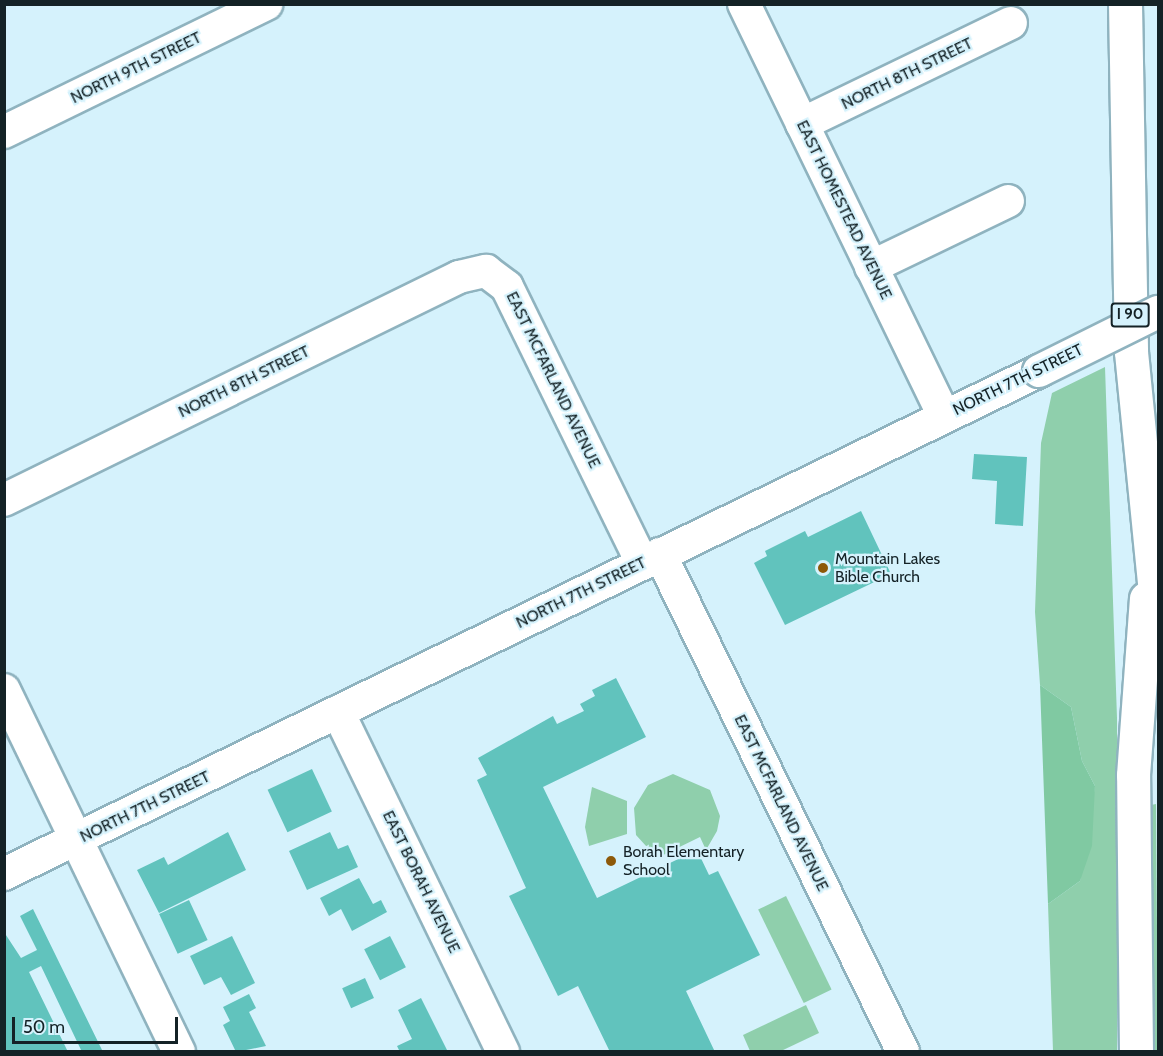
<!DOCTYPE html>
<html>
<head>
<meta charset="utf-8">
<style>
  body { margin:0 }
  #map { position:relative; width:1163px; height:1056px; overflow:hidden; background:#d5f2fc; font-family:Cabin,sans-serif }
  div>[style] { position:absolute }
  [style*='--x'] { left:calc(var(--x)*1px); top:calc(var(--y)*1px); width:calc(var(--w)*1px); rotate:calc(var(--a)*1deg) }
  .green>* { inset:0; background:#8fcfac; transform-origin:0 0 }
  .forest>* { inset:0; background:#80c9a2 }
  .building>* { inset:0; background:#61c3bd; transform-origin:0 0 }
  .roads { filter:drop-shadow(2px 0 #8fb3bf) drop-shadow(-2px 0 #8fb3bf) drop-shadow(0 2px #8fb3bf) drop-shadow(0 -2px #8fb3bf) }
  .minor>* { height:32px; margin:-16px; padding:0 16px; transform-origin:16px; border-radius:16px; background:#fff }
  .highway>* { height:33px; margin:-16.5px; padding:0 16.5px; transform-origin:16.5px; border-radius:16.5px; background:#fff }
  .bridges { filter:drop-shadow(2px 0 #8fb3bf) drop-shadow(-2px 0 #8fb3bf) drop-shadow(0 2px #8fb3bf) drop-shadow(0 -2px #8fb3bf) }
  .minor-bridge>* { height:32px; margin:-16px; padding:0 16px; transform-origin:16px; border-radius:16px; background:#fff }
  .dots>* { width:16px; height:16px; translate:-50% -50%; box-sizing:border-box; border:3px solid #d5f2fc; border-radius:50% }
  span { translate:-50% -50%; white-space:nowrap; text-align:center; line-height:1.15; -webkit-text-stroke:4.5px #d5f2fc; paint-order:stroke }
  .shield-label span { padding:2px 4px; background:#d5f2fc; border:2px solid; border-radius:4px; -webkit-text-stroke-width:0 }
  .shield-label { font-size:15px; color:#142226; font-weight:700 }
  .street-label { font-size:16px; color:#142226 }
  .poi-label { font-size:16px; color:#142226 }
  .left { translate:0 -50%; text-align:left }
  .frame { position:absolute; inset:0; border:6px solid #142226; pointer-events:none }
  .scale { position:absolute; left:12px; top:1017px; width:166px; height:27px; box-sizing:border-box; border:3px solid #142226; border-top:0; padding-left:8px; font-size:18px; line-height:21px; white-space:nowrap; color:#142226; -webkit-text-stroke:4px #d5f2fc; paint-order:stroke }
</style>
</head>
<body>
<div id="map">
  <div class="green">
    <div style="clip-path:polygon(1105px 367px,1117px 718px,1117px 1051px,1053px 1051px,1048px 904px,1080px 881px,1095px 786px,1082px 761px,1071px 707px,1040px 685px,1035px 612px,1041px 443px,1052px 393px)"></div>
    <div style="clip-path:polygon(673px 774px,710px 790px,720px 816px,717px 831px,706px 850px,700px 837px,657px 858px,636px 835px,634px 808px,648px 785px)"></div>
    <div style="clip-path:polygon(592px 787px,627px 801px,627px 834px,589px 846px,585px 827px)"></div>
    <div style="clip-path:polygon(1156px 804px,1158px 1051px,1151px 1051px,1146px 806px)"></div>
    <div style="left:786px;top:896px;width:104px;height:31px;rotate:64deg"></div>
    <div style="clip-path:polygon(806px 1005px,819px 1033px,781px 1051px,750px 1051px,743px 1035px)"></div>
  </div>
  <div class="forest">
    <div style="clip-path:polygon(1040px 685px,1071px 707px,1082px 761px,1095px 786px,1092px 846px,1080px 881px,1048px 904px)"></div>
  </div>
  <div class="building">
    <div style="clip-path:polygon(974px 454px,1027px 457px,1023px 526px,995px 524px,997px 481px,972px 479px)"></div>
    <div style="clip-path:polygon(861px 511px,891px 574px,785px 625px,754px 563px,767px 556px,765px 551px,805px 531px,808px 537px)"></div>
    <div style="clip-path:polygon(616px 678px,646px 737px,543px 787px,597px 898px,697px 850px,709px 875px,718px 871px,760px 955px,686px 991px,715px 1052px,610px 1052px,578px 986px,558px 996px,509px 896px,526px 888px,477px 780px,487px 775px,478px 758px,553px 716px,557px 724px,584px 711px,580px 704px,595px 696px,592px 690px)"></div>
    <div style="left:312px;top:769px;width:47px;height:49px;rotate:65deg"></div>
    <div style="clip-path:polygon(228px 832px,246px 870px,159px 913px,137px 870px,164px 857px,168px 865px)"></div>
    <div style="clip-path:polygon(330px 832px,338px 849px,348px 845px,358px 867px,307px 890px,289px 851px)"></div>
    <div style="clip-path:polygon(359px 878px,373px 904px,381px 900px,387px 912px,352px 931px,341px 909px,329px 916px,320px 898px)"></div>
    <div style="left:189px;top:900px;width:44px;height:33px;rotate:65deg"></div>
    <div style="clip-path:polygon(33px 909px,103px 1052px,82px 1052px,41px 966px,29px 972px,68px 1052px,4px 1052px,4px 932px,21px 958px,37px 950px,20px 916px)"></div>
    <div style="clip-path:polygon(232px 936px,255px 983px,231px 995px,221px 977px,204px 985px,190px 956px)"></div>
    <div style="left:390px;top:936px;width:35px;height:29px;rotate:63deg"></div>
    <div style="left:365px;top:978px;width:22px;height:25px;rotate:66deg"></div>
    <div style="clip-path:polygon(249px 994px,256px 1008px,249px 1012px,266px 1046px,236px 1052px,223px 1025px,230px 1021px,223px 1007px)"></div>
    <div style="clip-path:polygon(421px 998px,447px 1050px,443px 1052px,400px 1052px,397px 1046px,412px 1039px,398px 1010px)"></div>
  </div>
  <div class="roads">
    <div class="minor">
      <div style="--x:744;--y:4;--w:458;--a:64.1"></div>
      <div style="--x:802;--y:124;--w:232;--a:-25.8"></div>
      <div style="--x:4;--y:132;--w:292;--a:-26"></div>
      <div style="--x:871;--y:267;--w:152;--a:-25.7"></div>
      <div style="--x:4;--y:500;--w:507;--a:-26.11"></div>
      <div style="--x:459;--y:277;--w:28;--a:-13"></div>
      <div style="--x:486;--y:271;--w:26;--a:37"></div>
      <div style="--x:507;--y:287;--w:307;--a:63.9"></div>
      <div style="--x:660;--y:554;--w:554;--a:63.99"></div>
      <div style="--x:4;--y:690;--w:402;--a:64.2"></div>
      <div style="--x:338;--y:712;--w:378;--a:64.1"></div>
      <div style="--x:4;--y:874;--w:1151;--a:-25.92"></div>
    </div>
    <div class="highway">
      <div style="--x:1125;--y:4;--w:348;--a:89"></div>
      <div style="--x:1131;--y:352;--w:273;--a:84.3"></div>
      <div style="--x:1136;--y:1052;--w:277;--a:-90.6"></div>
      <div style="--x:1133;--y:775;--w:177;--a:-85.8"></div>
    </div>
  </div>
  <div class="bridges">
    <div class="minor-bridge">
      <div style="--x:1039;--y:371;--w:133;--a:-26.4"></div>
    </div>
  </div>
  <div class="dots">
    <div style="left:823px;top:568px;background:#8d5909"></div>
    <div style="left:611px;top:861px;background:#8d5909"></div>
  </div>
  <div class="shield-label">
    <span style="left:1130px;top:315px">I 90</span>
  </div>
  <div class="street-label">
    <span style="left:136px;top:68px;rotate:-26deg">NORTH 9TH STREET</span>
    <span style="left:907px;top:74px;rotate:-26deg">NORTH 8TH STREET</span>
    <span style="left:844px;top:210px;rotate:64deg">EAST HOMESTEAD AVENUE</span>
    <span style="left:553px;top:380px;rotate:64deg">EAST MCFARLAND AVENUE</span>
    <span style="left:1018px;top:380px;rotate:-26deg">NORTH 7TH STREET</span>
    <span style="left:244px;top:382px;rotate:-26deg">NORTH 8TH STREET</span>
    <span style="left:581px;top:593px;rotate:-26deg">NORTH 7TH STREET</span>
    <span style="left:781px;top:803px;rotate:64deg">EAST MCFARLAND AVENUE</span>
    <span style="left:145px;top:807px;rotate:-26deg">NORTH 7TH STREET</span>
    <span style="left:421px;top:882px;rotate:64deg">EAST BORAH AVENUE</span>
  </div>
  <div class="poi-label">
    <span class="left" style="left:835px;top:568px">Mountain Lakes<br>Bible Church</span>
    <span class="left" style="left:623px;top:861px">Borah Elementary<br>School</span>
  </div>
  <div class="frame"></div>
  <div class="scale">50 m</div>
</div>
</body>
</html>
